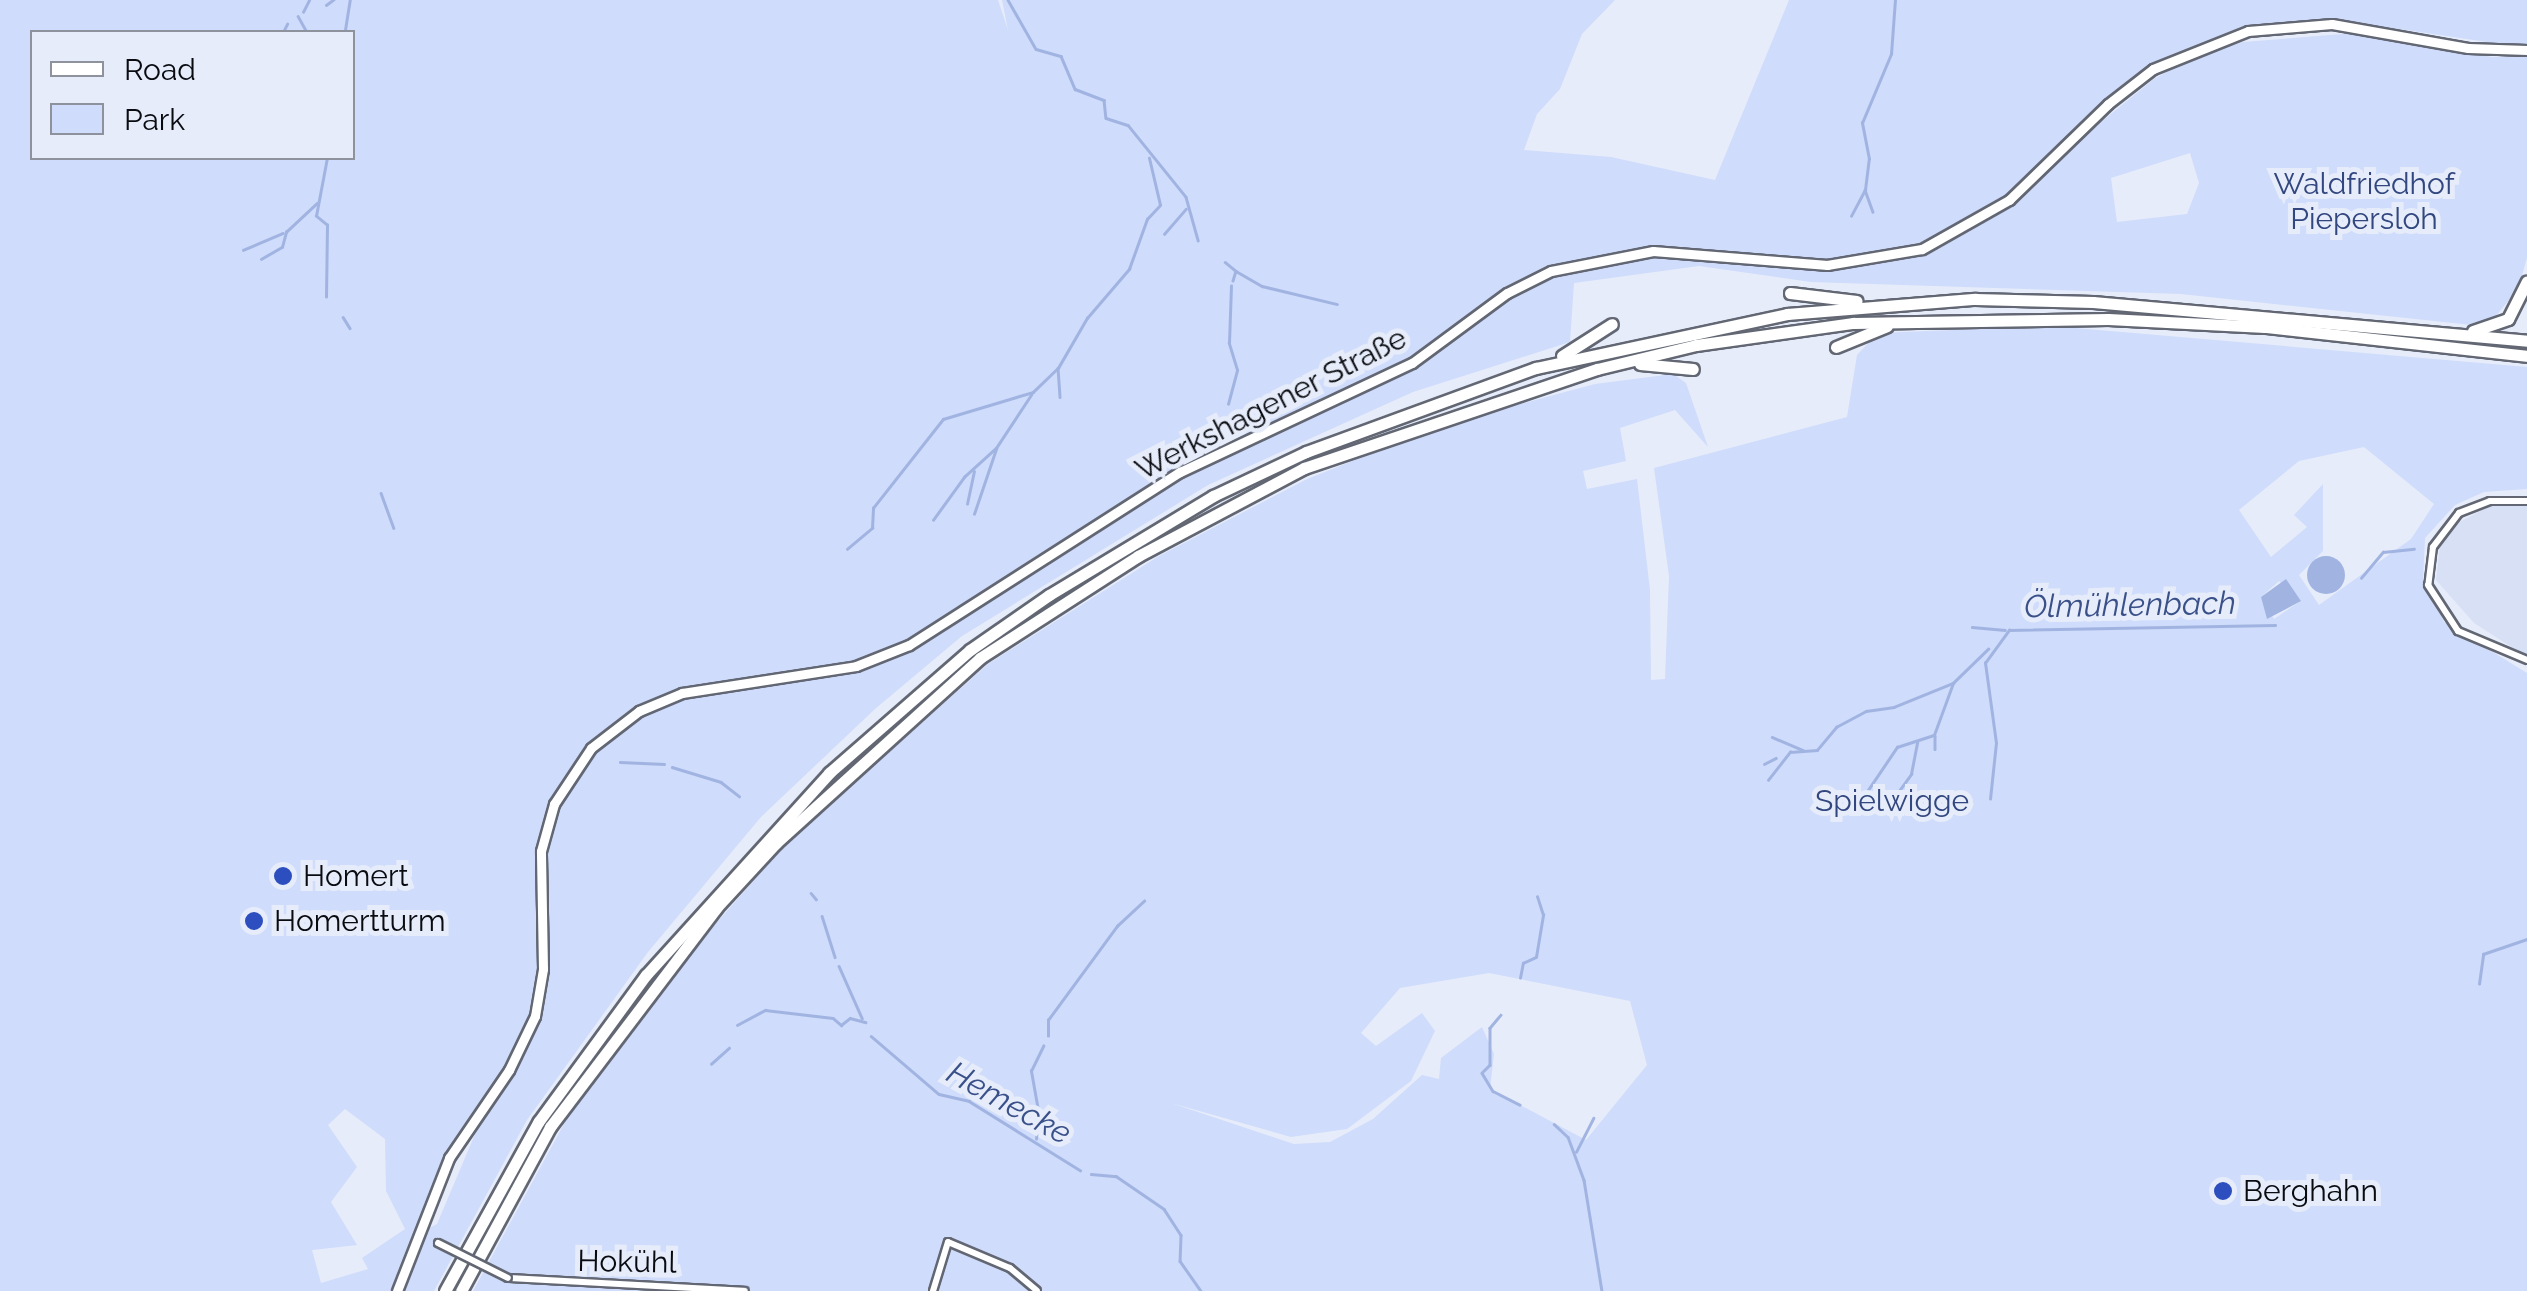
<!DOCTYPE html>
<html>
<head>
<meta charset="utf-8">
<style>
  body { margin:0 }
  #map { position:relative; width:2527px; height:1291px; overflow:hidden; background:#e6ecfa; font-family:Raleway,sans-serif }
  div>[style] { position:absolute }
  [style*='--x'] { left:calc(var(--x)*1px); top:calc(var(--y)*1px); width:calc(var(--w)*1px); rotate:calc(var(--a)*1deg) }
  .built>* { inset:0; background:#d7e0f5 }
  .green>* { inset:0; background:#cfdcfb }
  .water>* { inset:0; background:#a1b4e1 }
  .round { border-radius:50% }
  .stream>* { height:2.5px; margin:-1.25px; padding:0 1.25px; transform-origin:1.25px; border-radius:1.25px; background:#a1b4e1 }
  .roads { filter:drop-shadow(2px 0 #626773) drop-shadow(-2px 0 #626773) drop-shadow(0 2px #626773) drop-shadow(0 -2px #626773) }
  .street>* { height:6px; margin:-3px; padding:0 3px; transform-origin:3px; border-radius:3px; background:#fff }
  .secondary>* { height:9px; margin:-4.5px; padding:0 4.5px; transform-origin:4.5px; border-radius:4.5px; background:#fff }
  .highway>* { height:11px; margin:-5.5px; padding:0 5.5px; transform-origin:5.5px; border-radius:5.5px; background:#fff }
  .bridges { filter:drop-shadow(2px 0 #626773) drop-shadow(-2px 0 #626773) drop-shadow(0 2px #626773) drop-shadow(0 -2px #626773) }
  .street-bridge>* { height:6px; margin:-3px; padding:0 3px; transform-origin:3px; border-radius:3px; background:#fff }
  .dots>* { width:28px; height:28px; translate:-50% -50%; box-sizing:border-box; border:5px solid #e6ecfa; border-radius:50% }
  span { translate:-50% -50%; white-space:nowrap; text-align:center; line-height:1.15; -webkit-text-stroke:10px #e6ecfa; paint-order:stroke }
  .park-label { font-size:30px; color:#32477f }
  .street-label { font-size:30px; color:#090b10 }
  .poi-label { font-size:30px; color:#090b10 }
  .left { translate:0 -50%; text-align:left }
  .water-label { font-size:32px; color:#3a5089; font-style:italic }
  .legend { position:absolute; left:30px; top:30px; width:325px; height:130px; box-sizing:border-box; background:#e6ecfa; border:2px solid #8e929c; margin:0; padding:12px 18px; list-style:none; font-size:30px; color:#090b10 }
  .legend li { display:flex; align-items:center; gap:20px; height:50px }
  .legend b { width:50px; border:2px solid #8e929c }
</style>
</head>
<body>
<div id="map">
  <div class="built">
    <div style="clip-path:polygon(2527px 504px,2527px 657px,2474px 623px,2436px 580px,2440px 546px,2450px 527px,2492px 505px)"></div>
  </div>
  <div class="green">
    <div style="clip-path:polygon(evenodd,0 0,998px 0,1008px 30px,1002px 0,1615px 0,1582px 34px,1560px 89px,1537px 114px,1524px 150px,1611px 157px,1715px 180px,1789px 0,2527px 0,2527px 48px,2339px 20px,2279px 22px,2224px 35px,2141px 78px,2054px 160px,2154px 79px,2195px 56px,2243px 42px,2355px 33px,2492px 57px,2527px 55px,2527px 258px,2518px 289px,2495px 317px,2472px 325px,2181px 294px,1811px 282px,1699px 266px,1574px 283px,1570px 342px,1413px 392px,1208px 485px,962px 636px,875px 709px,761px 817px,648px 952px,527px 1120px,434px 1291px,0 1291px,0 0,32px 32px,352px 32px,352px 158px,32px 158px,32px 32px,0 0,2190px 153px,2199px 183px,2187px 214px,2117px 222px,2111px 178px,2190px 153px,0 0,345px 1109px,385px 1139px,386px 1191px,405px 1229px,362px 1258px,368px 1269px,321px 1283px,312px 1250px,357px 1245px,331px 1202px,357px 1167px,328px 1125px,345px 1109px,0 0,481px 1120px,437px 1224px,425px 1230px,456px 1156px,481px 1120px)"></div>
    <div style="clip-path:polygon(evenodd,2052px 326px,2527px 367px,2527px 489px,2484px 492px,2455px 505px,2425px 538px,2423px 579px,2444px 622px,2527px 673px,2527px 1291px,473px 1291px,577px 1100px,666px 980px,787px 843px,988px 664px,1159px 556px,1307px 479px,1446px 424px,1595px 384px,1673px 374px,1686px 383px,1708px 447px,1675px 410px,1620px 428px,1626px 461px,1583px 471px,1587px 489px,1637px 479px,1650px 590px,1651px 680px,1665px 679px,1669px 576px,1654px 468px,1847px 417px,1857px 355px,1878px 333px,2052px 326px,2364px 447px,2434px 504px,2411px 539px,2319px 605px,2299px 575px,2323px 551px,2323px 484px,2294px 515px,2307px 527px,2271px 557px,2239px 510px,2299px 461px,2364px 447px,2052px 326px,2279px 581px,2299px 602px,2274px 619px,2261px 597px,2279px 581px,2052px 326px,1489px 973px,1630px 1001px,1647px 1065px,1586px 1140px,1490px 1089px,1494px 1054px,1482px 1027px,1441px 1058px,1439px 1079px,1422px 1075px,1373px 1119px,1330px 1142px,1294px 1144px,1171px 1103px,1291px 1137px,1347px 1129px,1411px 1081px,1435px 1031px,1422px 1013px,1376px 1046px,1361px 1033px,1400px 988px,1489px 973px)"></div>
  </div>
  <div class="water">
    <div class="round" style="left:2307px;top:556px;width:38px;height:38px"></div>
    <div style="clip-path:polygon(2286px 579px,2301px 601px,2267px 619px,2261px 597px)"></div>
  </div>
  <div class="stream">
    <div style="--x:1008;--y:0;--w:56;--a:60.3"></div>
    <div style="--x:1036;--y:49;--w:26;--a:16"></div>
    <div style="--x:1061;--y:56;--w:36;--a:67"></div>
    <div style="--x:1075;--y:89;--w:31;--a:21"></div>
    <div style="--x:1104;--y:100;--w:18;--a:84"></div>
    <div style="--x:1106;--y:118;--w:23;--a:18"></div>
    <div style="--x:1128;--y:125;--w:92;--a:51.1"></div>
    <div style="--x:1186;--y:197;--w:45;--a:74.4"></div>
    <div style="--x:326;--y:5;--w:9;--a:-36"></div>
    <div style="--x:303;--y:12;--w:13;--a:-63"></div>
    <div style="--x:298;--y:16;--w:18;--a:61"></div>
    <div style="--x:345;--y:30;--w:30;--a:-81"></div>
    <div style="--x:283;--y:32;--w:9;--a:-63"></div>
    <div style="--x:1865;--y:190;--w:23;--a:70"></div>
    <div style="--x:1851;--y:216;--w:30;--a:-62"></div>
    <div style="--x:1865;--y:190;--w:31;--a:-83"></div>
    <div style="--x:1869;--y:159;--w:37;--a:-101"></div>
    <div style="--x:1862;--y:123;--w:75;--a:-67.2"></div>
    <div style="--x:1891;--y:54;--w:54;--a:-85.8"></div>
    <div style="--x:1164;--y:234;--w:33;--a:-49"></div>
    <div style="--x:243;--y:250;--w:43;--a:-23"></div>
    <div style="--x:261;--y:259;--w:24;--a:-30"></div>
    <div style="--x:282;--y:247;--w:16;--a:-75"></div>
    <div style="--x:286;--y:232;--w:42;--a:-43.1"></div>
    <div style="--x:1225;--y:262;--w:14;--a:39"></div>
    <div style="--x:1236;--y:271;--w:10;--a:107"></div>
    <div style="--x:1236;--y:271;--w:30;--a:30"></div>
    <div style="--x:1262;--y:286;--w:77;--a:13.5"></div>
    <div style="--x:326;--y:297;--w:72;--a:-89.2"></div>
    <div style="--x:327;--y:225;--w:14;--a:-141"></div>
    <div style="--x:316;--y:216;--w:59;--a:-79.3"></div>
    <div style="--x:343;--y:317;--w:13;--a:58"></div>
    <div style="--x:1058;--y:368;--w:29;--a:86"></div>
    <div style="--x:1228;--y:404;--w:35;--a:-75"></div>
    <div style="--x:1237;--y:370;--w:28;--a:-107"></div>
    <div style="--x:1229;--y:343;--w:57;--a:-88"></div>
    <div style="--x:381;--y:493;--w:37;--a:70"></div>
    <div style="--x:967;--y:504;--w:33;--a:-78"></div>
    <div style="--x:974;--y:514;--w:69;--a:-71.3"></div>
    <div style="--x:933;--y:520;--w:53;--a:-54.2"></div>
    <div style="--x:964;--y:477;--w:43;--a:-42.2"></div>
    <div style="--x:996;--y:448;--w:64;--a:-56.6"></div>
    <div style="--x:847;--y:549;--w:33;--a:-40"></div>
    <div style="--x:872;--y:528;--w:20;--a:-87"></div>
    <div style="--x:873;--y:508;--w:113;--a:-51.8"></div>
    <div style="--x:943;--y:419;--w:94;--a:-16.7"></div>
    <div style="--x:1033;--y:392;--w:35;--a:-44"></div>
    <div style="--x:1058;--y:368;--w:58;--a:-59.9"></div>
    <div style="--x:1087;--y:318;--w:65;--a:-49.4"></div>
    <div style="--x:1129;--y:269;--w:53;--a:-70.2"></div>
    <div style="--x:1147;--y:219;--w:19;--a:-47"></div>
    <div style="--x:1160;--y:205;--w:48;--a:-103.2"></div>
    <div style="--x:2361;--y:578;--w:34;--a:-50"></div>
    <div style="--x:2383;--y:552;--w:31;--a:-6"></div>
    <div style="--x:1972;--y:627;--w:33;--a:5"></div>
    <div style="--x:1935;--y:736;--w:13;--a:90"></div>
    <div style="--x:1772;--y:737;--w:34;--a:23"></div>
    <div style="--x:620;--y:762;--w:44;--a:2.6"></div>
    <div style="--x:1764;--y:764;--w:13;--a:-27"></div>
    <div style="--x:672;--y:767;--w:51;--a:17"></div>
    <div style="--x:721;--y:782;--w:23;--a:38"></div>
    <div style="--x:1768;--y:780;--w:36;--a:-52"></div>
    <div style="--x:1790;--y:752;--w:27;--a:-4"></div>
    <div style="--x:1817;--y:750;--w:30;--a:-50"></div>
    <div style="--x:1836;--y:727;--w:34;--a:-28"></div>
    <div style="--x:1866;--y:711;--w:28;--a:-8"></div>
    <div style="--x:1894;--y:707;--w:64;--a:-22.1"></div>
    <div style="--x:1953;--y:683;--w:49;--a:-44.2"></div>
    <div style="--x:1868;--y:790;--w:52;--a:-56"></div>
    <div style="--x:1897;--y:747;--w:39;--a:-18"></div>
    <div style="--x:1934;--y:735;--w:55;--a:-69.9"></div>
    <div style="--x:1896;--y:795;--w:26;--a:-54"></div>
    <div style="--x:1911;--y:774;--w:32;--a:-79"></div>
    <div style="--x:1990;--y:799;--w:56;--a:-83.9"></div>
    <div style="--x:1996;--y:743;--w:81;--a:-97.8"></div>
    <div style="--x:1985;--y:663;--w:41;--a:-54"></div>
    <div style="--x:2009;--y:630;--w:266;--a:-1.1"></div>
    <div style="--x:811;--y:893;--w:8;--a:50"></div>
    <div style="--x:822;--y:916;--w:43;--a:72.4"></div>
    <div style="--x:839;--y:966;--w:57;--a:66.1"></div>
    <div style="--x:1520;--y:978;--w:15;--a:-79"></div>
    <div style="--x:1523;--y:963;--w:14;--a:-25"></div>
    <div style="--x:1536;--y:957;--w:43;--a:-80.5"></div>
    <div style="--x:1543;--y:915;--w:19;--a:-108"></div>
    <div style="--x:2479;--y:984;--w:30;--a:-82"></div>
    <div style="--x:2483;--y:954;--w:46;--a:-18.8"></div>
    <div style="--x:1501;--y:1015;--w:17;--a:130"></div>
    <div style="--x:1490;--y:1028;--w:37;--a:90"></div>
    <div style="--x:1490;--y:1065;--w:11;--a:135"></div>
    <div style="--x:1482;--y:1073;--w:21;--a:59"></div>
    <div style="--x:1493;--y:1091;--w:30;--a:27"></div>
    <div style="--x:737;--y:1025;--w:32;--a:-28"></div>
    <div style="--x:765;--y:1010;--w:68;--a:6.7"></div>
    <div style="--x:833;--y:1018;--w:11;--a:41"></div>
    <div style="--x:841;--y:1025;--w:11;--a:-38"></div>
    <div style="--x:850;--y:1018;--w:16;--a:15"></div>
    <div style="--x:871;--y:1036;--w:89;--a:40.5"></div>
    <div style="--x:939;--y:1094;--w:31;--a:13"></div>
    <div style="--x:969;--y:1101;--w:131;--a:31.9"></div>
    <div style="--x:1048;--y:1036;--w:16;--a:-90"></div>
    <div style="--x:1048;--y:1020;--w:117;--a:-53.7"></div>
    <div style="--x:1117;--y:926;--w:37;--a:-43"></div>
    <div style="--x:711;--y:1064;--w:24;--a:-42"></div>
    <div style="--x:1554;--y:1124;--w:19;--a:43"></div>
    <div style="--x:1568;--y:1137;--w:46;--a:69.6"></div>
    <div style="--x:1584;--y:1180;--w:112;--a:80.8"></div>
    <div style="--x:1036;--y:1139;--w:23;--a:-83"></div>
    <div style="--x:1039;--y:1116;--w:46;--a:-100.1"></div>
    <div style="--x:1031;--y:1071;--w:28;--a:-64"></div>
    <div style="--x:1576;--y:1152;--w:38;--a:-63"></div>
    <div style="--x:1091;--y:1174;--w:25;--a:5"></div>
    <div style="--x:1116;--y:1176;--w:58;--a:34.5"></div>
    <div style="--x:1164;--y:1209;--w:31;--a:57"></div>
    <div style="--x:1181;--y:1235;--w:26;--a:92"></div>
    <div style="--x:1180;--y:1261;--w:37;--a:55"></div>
  </div>
  <div class="roads">
    <div class="street">
      <div style="--x:2527;--y:501;--w:37;--a:180"></div>
      <div style="--x:2490;--y:501;--w:33;--a:159"></div>
      <div style="--x:2459;--y:513;--w:43;--a:127.4"></div>
      <div style="--x:2433;--y:547;--w:38;--a:97"></div>
      <div style="--x:2428;--y:585;--w:55;--a:56.9"></div>
      <div style="--x:2458;--y:631;--w:75;--a:22.8"></div>
      <div style="--x:508;--y:1278;--w:237;--a:3.1"></div>
      <div style="--x:933;--y:1291;--w:51;--a:-73"></div>
      <div style="--x:948;--y:1242;--w:67;--a:22.8"></div>
      <div style="--x:1010;--y:1268;--w:35;--a:40"></div>
    </div>
    <div class="secondary">
      <div style="--x:397;--y:1291;--w:143;--a:-68.6"></div>
      <div style="--x:449;--y:1158;--w:107;--a:-55.7"></div>
      <div style="--x:509;--y:1070;--w:60;--a:-64.3"></div>
      <div style="--x:535;--y:1016;--w:48;--a:-80.3"></div>
      <div style="--x:543;--y:969;--w:118;--a:-91"></div>
      <div style="--x:541;--y:851;--w:49;--a:-74.5"></div>
      <div style="--x:554;--y:804;--w:67;--a:-56.5"></div>
      <div style="--x:591;--y:748;--w:61;--a:-37.6"></div>
      <div style="--x:639;--y:711;--w:47;--a:-22.7"></div>
      <div style="--x:682;--y:693;--w:176;--a:-8.8"></div>
      <div style="--x:856;--y:666;--w:57;--a:-21.6"></div>
      <div style="--x:909;--y:645;--w:322;--a:-32.6"></div>
      <div style="--x:1180;--y:472;--w:256;--a:-25.2"></div>
      <div style="--x:1412;--y:363;--w:118;--a:-36.4"></div>
      <div style="--x:1507;--y:293;--w:49;--a:-26.6"></div>
      <div style="--x:1551;--y:271;--w:104;--a:-11.1"></div>
      <div style="--x:1653;--y:251;--w:175;--a:4.6"></div>
      <div style="--x:1827;--y:265;--w:96;--a:-9.6"></div>
      <div style="--x:1922;--y:249;--w:100;--a:-29.4"></div>
      <div style="--x:2009;--y:200;--w:138;--a:-44.1"></div>
      <div style="--x:2108;--y:104;--w:57;--a:-37.9"></div>
      <div style="--x:2153;--y:69;--w:102;--a:-21.8"></div>
      <div style="--x:2248;--y:31;--w:84;--a:-4.8"></div>
      <div style="--x:2332;--y:24;--w:138;--a:10"></div>
      <div style="--x:2468;--y:48;--w:59;--a:1.9"></div>
    </div>
    <div class="highway">
      <div style="--x:1790;--y:293;--w:67;--a:6.8"></div>
      <div style="--x:2473;--y:331;--w:37;--a:-19"></div>
      <div style="--x:2508;--y:319;--w:42;--a:-63.4"></div>
      <div style="--x:1836;--y:347;--w:55;--a:-22.4"></div>
      <div style="--x:1562;--y:356;--w:59;--a:-32.6"></div>
      <div style="--x:1640;--y:364;--w:53;--a:5.4"></div>
      <div style="--x:445;--y:1291;--w:194;--a:-61.1"></div>
      <div style="--x:539;--y:1121;--w:181;--a:-53.8"></div>
      <div style="--x:646;--y:975;--w:273;--a:-47.8"></div>
      <div style="--x:829;--y:773;--w:187;--a:-41.1"></div>
      <div style="--x:970;--y:650;--w:96;--a:-34.8"></div>
      <div style="--x:1049;--y:595;--w:192;--a:-31.1"></div>
      <div style="--x:1213;--y:496;--w:103;--a:-25.3"></div>
      <div style="--x:1306;--y:452;--w:245;--a:-20.1"></div>
      <div style="--x:1536;--y:368;--w:257;--a:-12.1"></div>
      <div style="--x:1787;--y:314;--w:189;--a:-4.6"></div>
      <div style="--x:1975;--y:299;--w:118;--a:1.5"></div>
      <div style="--x:2093;--y:302;--w:436;--a:5.1"></div>
      <div style="--x:461;--y:1291;--w:187;--a:-61.5"></div>
      <div style="--x:550;--y:1127;--w:275;--a:-52.8"></div>
      <div style="--x:716;--y:908;--w:88;--a:-47.3"></div>
      <div style="--x:776;--y:843;--w:275;--a:-42.2"></div>
      <div style="--x:980;--y:658;--w:188;--a:-32.8"></div>
      <div style="--x:1138;--y:556;--w:188;--a:-27.9"></div>
      <div style="--x:1304;--y:468;--w:309;--a:-18.7"></div>
      <div style="--x:1597;--y:369;--w:102;--a:-13.6"></div>
      <div style="--x:1696;--y:345;--w:159;--a:-8"></div>
      <div style="--x:1853;--y:323;--w:255;--a:-0.9"></div>
      <div style="--x:2108;--y:319;--w:157;--a:2.9"></div>
      <div style="--x:2265;--y:327;--w:264;--a:6.3"></div>
    </div>
  </div>
  <div class="bridges">
    <div class="street-bridge">
      <div style="--x:438;--y:1243;--w:78;--a:26.6"></div>
    </div>
  </div>
  <div class="dots">
    <div style="left:283px;top:876px;background:#2d4ebe"></div>
    <div style="left:254px;top:921px;background:#2d4ebe"></div>
    <div style="left:2223px;top:1191px;background:#2d4ebe"></div>
  </div>
  <div class="park-label">
    <span style="left:2364px;top:201px">Waldfriedhof<br>Piepersloh</span>
    <span style="left:1892px;top:801px">Spielwigge</span>
  </div>
  <div class="street-label">
    <span style="left:1271px;top:404px;rotate:-27deg">Werkshagener Straße</span>
    <span style="left:627px;top:1262px;rotate:1deg">Hokühl</span>
  </div>
  <div class="poi-label">
    <span class="left" style="left:303px;top:876px">Homert</span>
    <span class="left" style="left:274px;top:921px">Homertturm</span>
    <span class="left" style="left:2243px;top:1191px">Berghahn</span>
  </div>
  <div class="water-label">
    <span style="left:2130px;top:605px;rotate:-1deg">Ölmühlenbach</span>
    <span style="left:1009px;top:1103px;rotate:29deg">Hemecke</span>
  </div>
  <ul class="legend">
  <li><b style="height:12px;background:#fff"></b>Road</li>
  <li><b style="height:28px;background:#cfdcfb"></b>Park</li>
  </ul>
</div>
</body>
</html>
